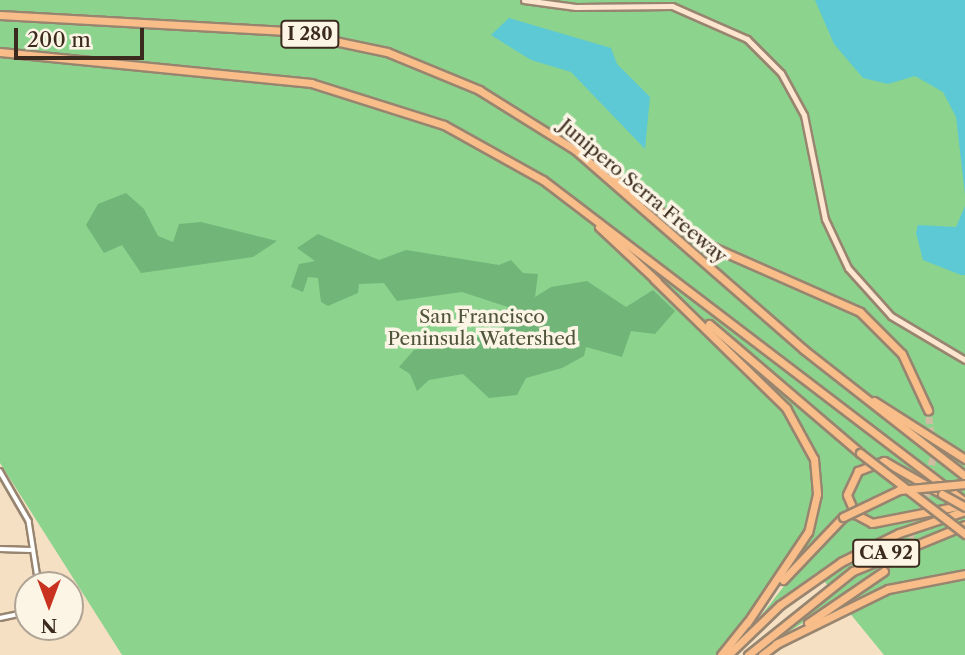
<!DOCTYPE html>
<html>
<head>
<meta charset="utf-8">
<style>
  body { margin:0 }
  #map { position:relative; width:965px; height:655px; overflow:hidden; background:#f5e0c3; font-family:"Libre Caslon Text",serif }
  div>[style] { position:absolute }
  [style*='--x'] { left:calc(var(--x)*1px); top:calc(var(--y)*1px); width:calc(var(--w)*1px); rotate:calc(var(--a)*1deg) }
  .green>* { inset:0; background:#8cd38e }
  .forest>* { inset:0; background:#71b579 }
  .water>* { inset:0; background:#5dc9d4 }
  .motorway-tunnel>* { height:7px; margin-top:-3.5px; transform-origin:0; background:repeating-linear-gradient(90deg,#d0bca2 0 7px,transparent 0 10.5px) }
  .roads { filter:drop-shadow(2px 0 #988570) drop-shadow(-2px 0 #988570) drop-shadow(0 2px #988570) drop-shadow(0 -2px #988570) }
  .minor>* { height:3.5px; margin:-1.75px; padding:0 1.75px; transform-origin:1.75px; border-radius:1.75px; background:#fff }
  .secondary>* { height:5px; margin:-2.5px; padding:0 2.5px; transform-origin:2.5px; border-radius:2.5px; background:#fde5d0 }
  .motorway>* { height:7px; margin:-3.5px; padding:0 3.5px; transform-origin:3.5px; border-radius:3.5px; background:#f9bd89 }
  .bridges { filter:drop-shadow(2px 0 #988570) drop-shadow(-2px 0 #988570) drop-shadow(0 2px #988570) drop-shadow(0 -2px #988570) }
  .motorway-bridge>* { height:7px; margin:-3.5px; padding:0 3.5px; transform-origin:3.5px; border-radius:3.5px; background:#f9bd89 }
  span { translate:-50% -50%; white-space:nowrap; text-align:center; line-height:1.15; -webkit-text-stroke:7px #fcf5e5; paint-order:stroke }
  .shield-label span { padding:2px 5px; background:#fcf5e5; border:2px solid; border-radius:5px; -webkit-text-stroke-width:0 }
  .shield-label { font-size:18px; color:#3b2a1e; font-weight:700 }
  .street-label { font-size:19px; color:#3b2a1e }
  .park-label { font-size:19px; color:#4f543a }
  .north { position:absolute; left:14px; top:571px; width:70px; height:70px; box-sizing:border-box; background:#fcf5e5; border:2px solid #afa495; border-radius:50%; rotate:180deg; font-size:19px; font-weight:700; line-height:28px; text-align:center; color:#3b2a1e }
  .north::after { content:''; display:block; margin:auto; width:24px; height:32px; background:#c8321e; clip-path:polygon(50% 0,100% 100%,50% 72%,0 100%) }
  .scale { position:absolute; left:14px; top:28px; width:130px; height:32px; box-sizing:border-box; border:4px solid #3b2a1e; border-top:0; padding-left:9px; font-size:21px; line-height:24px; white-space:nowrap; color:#3b2a1e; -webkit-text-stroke:5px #fcf5e5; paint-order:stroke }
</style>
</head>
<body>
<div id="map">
  <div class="green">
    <div style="clip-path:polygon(0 0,965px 0,965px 655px,884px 655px,839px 600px,763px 648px,832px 591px,817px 572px,759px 618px,806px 558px,799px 550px,721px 655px,122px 655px,0 463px)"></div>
  </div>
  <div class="forest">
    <div style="clip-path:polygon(126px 193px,144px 209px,158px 236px,173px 242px,179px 224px,201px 222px,277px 241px,253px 257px,141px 273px,122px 245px,104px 253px,86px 225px,98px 204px)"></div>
    <div style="clip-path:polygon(318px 234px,379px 260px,406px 250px,499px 265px,511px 260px,523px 273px,538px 274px,535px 297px,551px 287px,587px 281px,626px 307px,653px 290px,675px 311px,655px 334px,631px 331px,622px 357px,586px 347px,584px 356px,562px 368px,526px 378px,517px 395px,489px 398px,463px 374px,429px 380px,417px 391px,410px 374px,399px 367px,414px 350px,479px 337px,521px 318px,520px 311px,462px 292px,397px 301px,384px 283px,359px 284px,358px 293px,328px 306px,321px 302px,318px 278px,308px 277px,303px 292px,291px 287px,299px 264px,315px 261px,297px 248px)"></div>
  </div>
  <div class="water">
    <div style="clip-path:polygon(815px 0,965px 0,965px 194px,956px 117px,943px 92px,915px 76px,888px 84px,863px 78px,834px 44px)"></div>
    <div style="clip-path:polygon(509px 18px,611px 48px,617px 64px,650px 97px,645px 149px,571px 72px,531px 60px,491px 35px)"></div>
    <div style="clip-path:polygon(965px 206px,965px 275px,961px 275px,923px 260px,916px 233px,918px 225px,956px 227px)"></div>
  </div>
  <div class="motorway-tunnel">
    <div style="--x:884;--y:571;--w:42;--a:-51.8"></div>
    <div style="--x:910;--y:538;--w:45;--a:-68"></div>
    <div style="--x:927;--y:496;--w:41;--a:-81.7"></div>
    <div style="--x:933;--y:455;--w:45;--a:-96.3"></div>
  </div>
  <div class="roads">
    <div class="minor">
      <div style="--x:0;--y:471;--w:58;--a:59.9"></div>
      <div style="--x:29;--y:521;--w:65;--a:81.1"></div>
      <div style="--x:0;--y:549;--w:30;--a:2"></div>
      <div style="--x:0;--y:618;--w:29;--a:-12"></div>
    </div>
    <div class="secondary">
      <div style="--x:524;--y:0;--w:52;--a:7.7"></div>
      <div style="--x:576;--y:7;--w:96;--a:-0.6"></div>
      <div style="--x:672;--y:6;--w:82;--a:23.7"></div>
      <div style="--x:747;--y:39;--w:48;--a:45"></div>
      <div style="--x:781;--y:73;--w:48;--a:61.3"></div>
      <div style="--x:804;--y:115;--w:106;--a:78.6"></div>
      <div style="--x:825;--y:219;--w:54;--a:64.9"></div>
      <div style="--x:848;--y:268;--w:64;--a:48.1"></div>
      <div style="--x:891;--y:316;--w:86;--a:30.7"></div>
    </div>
    <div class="motorway">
      <div style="--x:0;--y:15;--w:287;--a:3.2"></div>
      <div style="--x:287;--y:31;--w:102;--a:11.9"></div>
      <div style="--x:387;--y:52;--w:100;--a:22.4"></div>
      <div style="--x:479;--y:90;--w:113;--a:32"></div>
      <div style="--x:575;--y:150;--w:303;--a:41.1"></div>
      <div style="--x:803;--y:349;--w:206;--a:38.1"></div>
      <div style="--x:0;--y:52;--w:313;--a:5.7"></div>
      <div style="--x:311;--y:83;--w:139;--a:17.5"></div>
      <div style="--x:444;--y:125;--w:113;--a:29.1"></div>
      <div style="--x:543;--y:180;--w:531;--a:37.34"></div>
      <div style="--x:613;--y:178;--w:114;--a:35.4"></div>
      <div style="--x:706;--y:244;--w:168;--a:23.8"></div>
      <div style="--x:860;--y:312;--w:59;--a:45"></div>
      <div style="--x:902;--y:354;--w:62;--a:65.1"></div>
      <div style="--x:599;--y:227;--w:79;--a:43"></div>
      <div style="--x:654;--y:279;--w:185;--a:44.3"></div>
      <div style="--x:786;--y:408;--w:58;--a:61.2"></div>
      <div style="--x:814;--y:459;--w:35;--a:85"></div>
      <div style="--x:817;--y:494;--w:39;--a:103"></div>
      <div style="--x:808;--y:532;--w:110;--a:123.8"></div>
      <div style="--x:709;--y:324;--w:199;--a:40.5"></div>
      <div style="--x:874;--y:401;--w:108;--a:32.5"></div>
      <div style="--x:942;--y:494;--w:67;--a:-150.4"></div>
      <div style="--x:884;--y:461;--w:28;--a:159"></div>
      <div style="--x:858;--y:471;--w:26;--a:115"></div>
      <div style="--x:847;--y:495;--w:21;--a:67"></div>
      <div style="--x:855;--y:514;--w:19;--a:28"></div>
      <div style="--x:872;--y:523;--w:94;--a:-11.1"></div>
      <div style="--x:783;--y:580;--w:87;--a:-46.4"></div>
      <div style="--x:808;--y:623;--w:92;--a:-34.4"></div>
      <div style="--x:776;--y:644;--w:125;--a:-26.2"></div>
      <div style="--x:888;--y:589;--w:78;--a:-11"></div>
      <div style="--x:721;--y:655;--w:43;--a:-51.5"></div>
      <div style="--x:728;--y:655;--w:72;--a:-43.9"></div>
      <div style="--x:780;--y:605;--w:75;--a:-35.2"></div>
      <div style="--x:841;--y:562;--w:65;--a:-26.6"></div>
      <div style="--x:899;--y:533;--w:70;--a:-18.4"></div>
      <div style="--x:748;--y:655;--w:134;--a:-38.7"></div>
      <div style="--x:853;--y:571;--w:121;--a:-22.3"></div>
      <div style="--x:762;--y:655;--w:20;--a:-37"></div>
    </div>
  </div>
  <div class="bridges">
    <div class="motorway-bridge">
      <div style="--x:860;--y:453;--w:133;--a:37.6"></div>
      <div style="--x:942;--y:494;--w:26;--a:29"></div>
      <div style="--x:843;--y:517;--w:62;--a:-25.7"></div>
      <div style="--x:899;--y:490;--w:66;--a:-5.2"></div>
    </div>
  </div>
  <div class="shield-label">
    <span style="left:310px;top:34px">I 280</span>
    <span style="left:886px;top:553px">CA 92</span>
  </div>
  <div class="street-label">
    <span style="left:643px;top:191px;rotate:40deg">Junipero Serra Freeway</span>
  </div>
  <div class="park-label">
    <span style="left:482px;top:328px">San Francisco<br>Peninsula Watershed</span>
  </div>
  <div class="north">N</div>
  <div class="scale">200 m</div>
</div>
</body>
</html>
